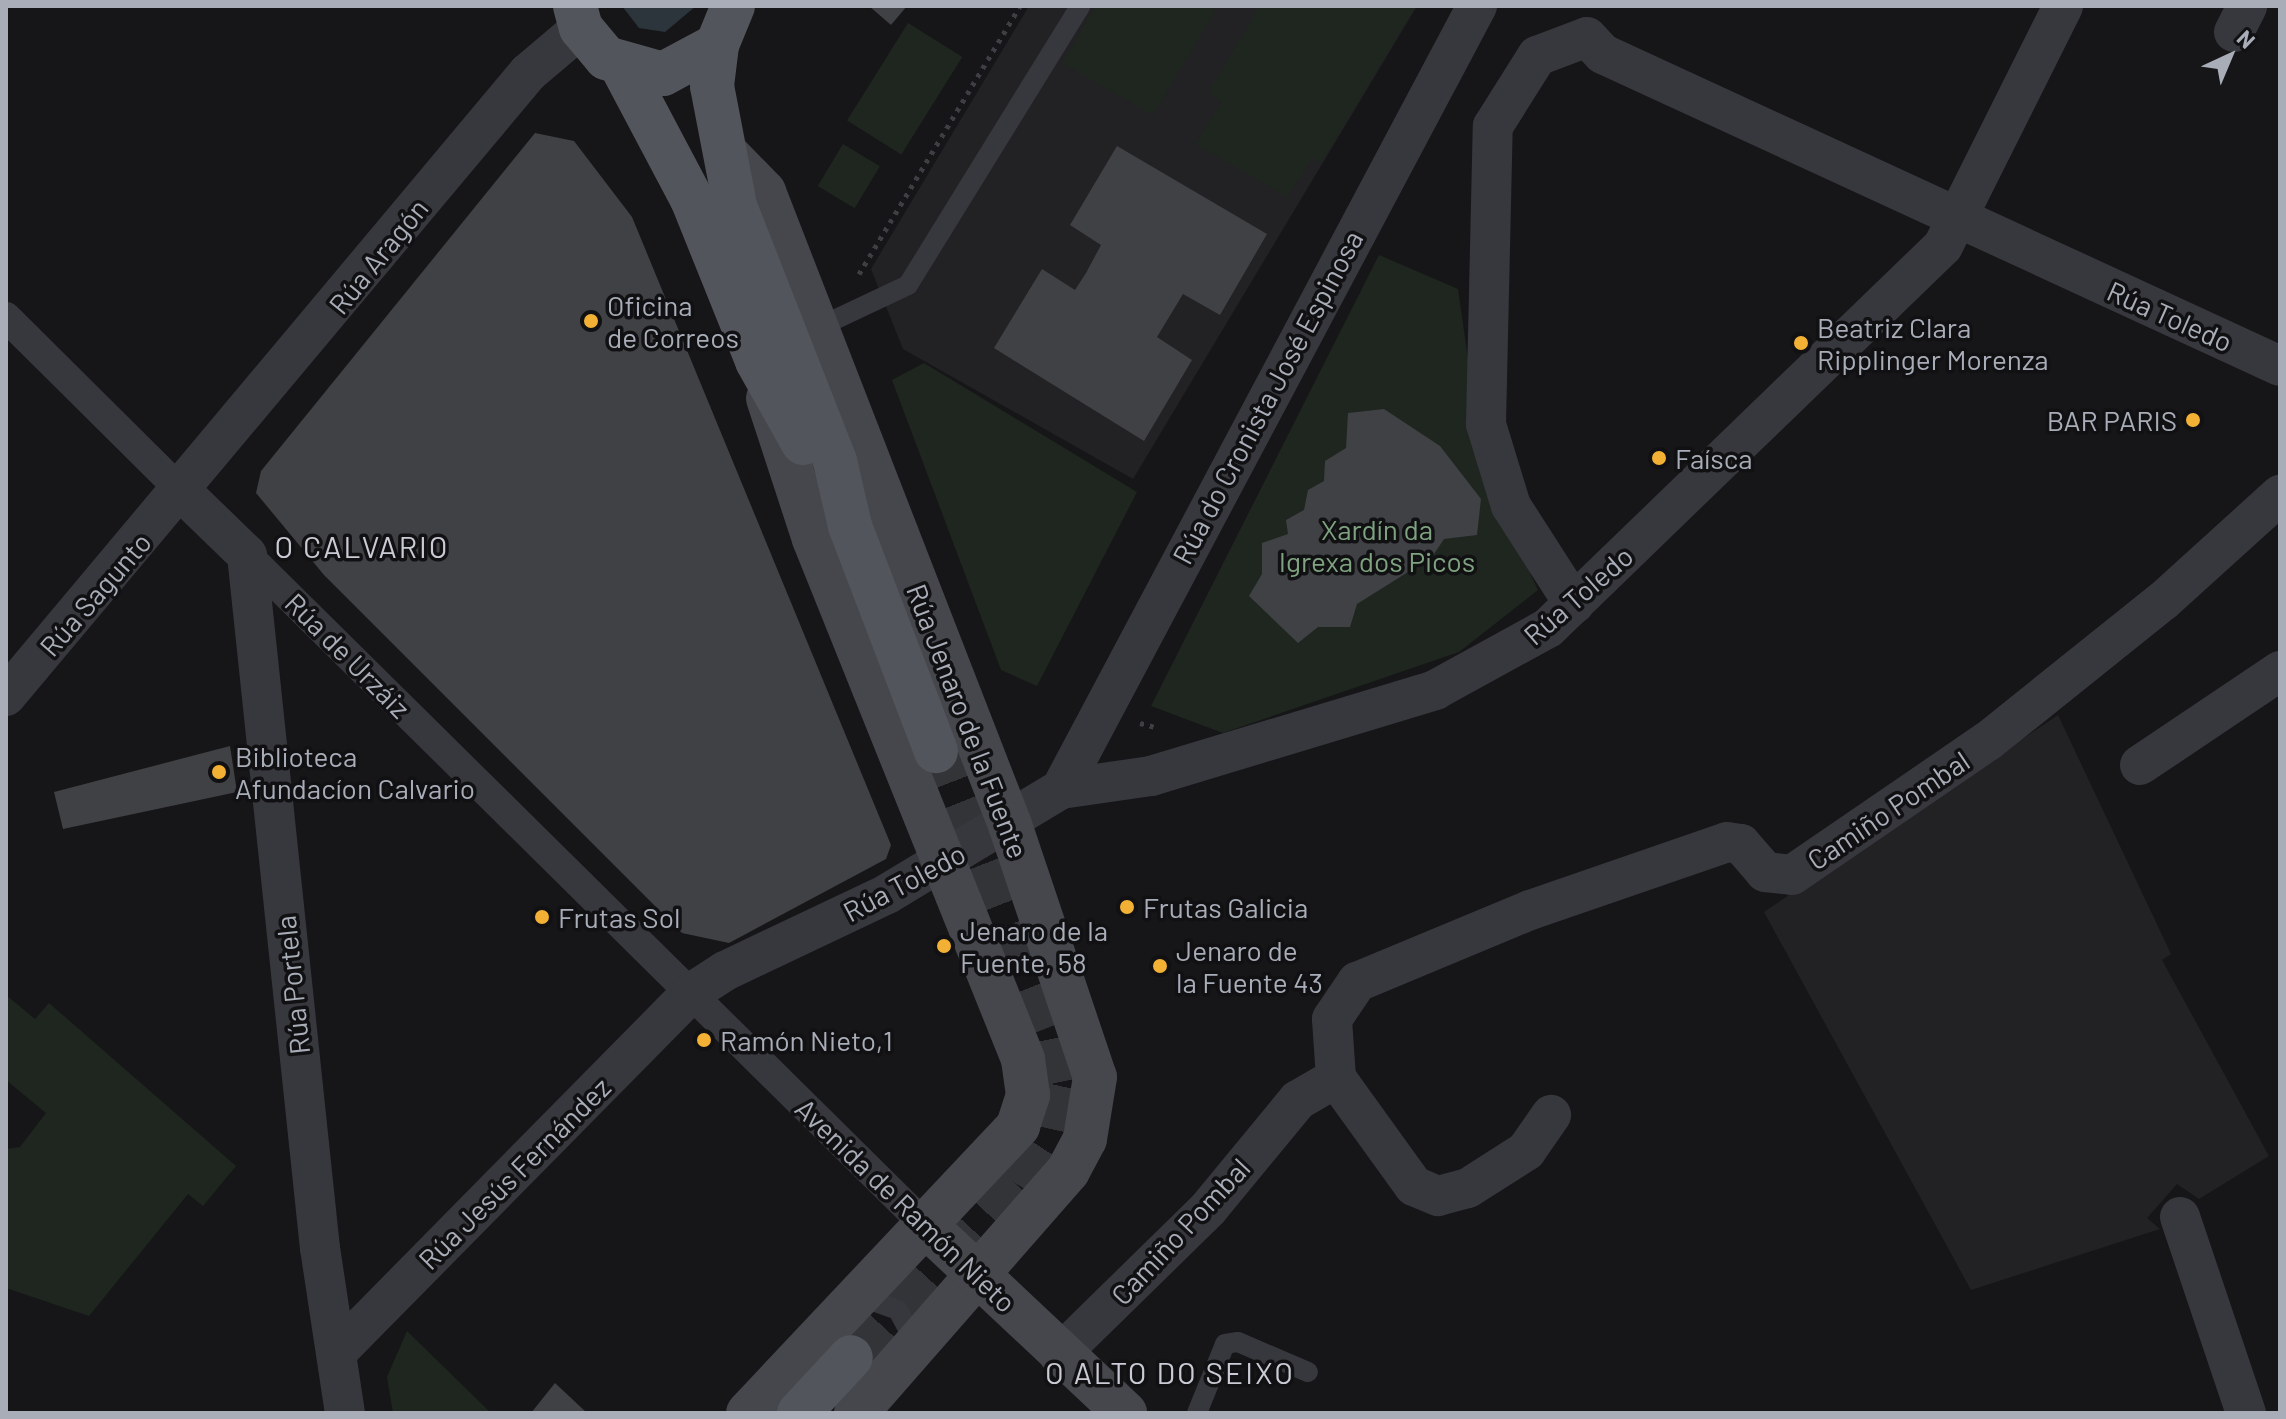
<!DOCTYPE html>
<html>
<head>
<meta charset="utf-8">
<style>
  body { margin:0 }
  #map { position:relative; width:2286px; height:1419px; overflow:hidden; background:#161618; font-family:Barlow,sans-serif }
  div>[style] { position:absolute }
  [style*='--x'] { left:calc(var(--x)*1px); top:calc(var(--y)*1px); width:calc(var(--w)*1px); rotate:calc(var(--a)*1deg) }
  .built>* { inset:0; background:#222225 }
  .green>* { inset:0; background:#1e261f; transform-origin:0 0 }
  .water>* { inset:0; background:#2c353c }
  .building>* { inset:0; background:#404145 }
  .primary-tunnel>* { height:44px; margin-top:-22px; transform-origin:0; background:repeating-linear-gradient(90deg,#333438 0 44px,transparent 0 66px) }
  .path>* { height:5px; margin-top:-2.5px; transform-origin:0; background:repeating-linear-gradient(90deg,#3d3f44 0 4px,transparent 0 10px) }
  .service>* { height:20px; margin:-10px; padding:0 10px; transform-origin:10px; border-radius:10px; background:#37383d }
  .pedestrian>* { height:30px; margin:-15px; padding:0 15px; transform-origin:15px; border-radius:15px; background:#37383d }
  .minor>* { height:40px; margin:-20px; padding:0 20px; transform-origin:20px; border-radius:20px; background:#37383d }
  .secondary>* { height:44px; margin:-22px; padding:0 22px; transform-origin:22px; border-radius:22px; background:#45474d }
  .primary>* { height:44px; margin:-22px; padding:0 22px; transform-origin:22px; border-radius:22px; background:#53555c }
  .dots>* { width:22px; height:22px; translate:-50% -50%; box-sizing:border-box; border:4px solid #111113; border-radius:50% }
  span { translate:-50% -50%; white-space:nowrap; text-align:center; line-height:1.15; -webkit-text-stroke:7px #111113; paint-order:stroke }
  .street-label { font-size:28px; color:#a8adb8 }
  .poi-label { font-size:28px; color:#a8adb8 }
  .left { translate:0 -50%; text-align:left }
  .right { translate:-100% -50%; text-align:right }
  .park-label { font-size:28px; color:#7fa381 }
  .neighbourhood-label { font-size:30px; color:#c9ccd4; letter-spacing:2px }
  .frame { position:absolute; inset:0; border:8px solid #a8adb8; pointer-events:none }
  .north { position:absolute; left:2190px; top:16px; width:80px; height:80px; -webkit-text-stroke:6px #111113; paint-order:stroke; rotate:44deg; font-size:22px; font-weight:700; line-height:32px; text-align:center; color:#a8adb8 }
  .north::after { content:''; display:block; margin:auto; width:28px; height:36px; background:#a8adb8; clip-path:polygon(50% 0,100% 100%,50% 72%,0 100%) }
</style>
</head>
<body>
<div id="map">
  <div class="built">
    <div style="clip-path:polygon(1029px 6px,1417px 6px,1133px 479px,903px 349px,871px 269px)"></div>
    <div style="clip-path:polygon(2058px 715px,2171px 954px,2162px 960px,2269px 1156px,2199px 1199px,2177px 1184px,2147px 1218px,2160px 1229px,1971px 1290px,1764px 912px)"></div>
  </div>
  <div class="green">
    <div style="clip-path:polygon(1096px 6px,1218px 6px,1153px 115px,1062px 63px)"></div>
    <div style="clip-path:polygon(1260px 6px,1416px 6px,1321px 163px,1312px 158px,1287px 197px,1196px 144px,1222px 102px,1208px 93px)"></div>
    <div style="left:908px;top:23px;width:64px;height:115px;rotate:32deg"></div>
    <div style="left:843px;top:144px;width:43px;height:49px;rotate:31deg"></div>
    <div style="clip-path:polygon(1379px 255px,1458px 289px,1485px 478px,1538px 590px,1459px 652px,1223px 733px,1151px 706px)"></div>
    <div style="clip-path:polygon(924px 363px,1137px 492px,1037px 686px,1001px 670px,892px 380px)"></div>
    <div style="clip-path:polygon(6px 995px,35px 1019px,49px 1003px,236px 1166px,203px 1206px,188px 1194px,89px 1316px,6px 1288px,6px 1149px,20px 1147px,46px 1113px,6px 1080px)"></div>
    <div style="clip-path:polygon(407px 1331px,491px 1413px,393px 1413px,387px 1377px)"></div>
  </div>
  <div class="water">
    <div style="clip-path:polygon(622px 6px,696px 6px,665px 32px,639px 28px)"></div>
  </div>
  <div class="building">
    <div style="clip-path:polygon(869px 6px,907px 6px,891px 25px)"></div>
    <div style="clip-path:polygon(535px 133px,574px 141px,632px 217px,891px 845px,886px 859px,729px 943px,682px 933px,324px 575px,256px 493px,261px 471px)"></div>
    <div style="clip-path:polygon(1117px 146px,1267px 234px,1220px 315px,1183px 294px,1157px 337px,1192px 360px,1144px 441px,994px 348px,1042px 269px,1075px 290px,1086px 273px,1101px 245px,1070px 225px)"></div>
    <div style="clip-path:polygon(1384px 409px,1440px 446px,1481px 499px,1477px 535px,1444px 539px,1432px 557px,1357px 604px,1350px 627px,1318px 627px,1298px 643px,1249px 596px,1262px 574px,1262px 543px,1288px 534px,1286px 520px,1304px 510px,1308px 490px,1324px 481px,1325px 461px,1346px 448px,1348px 413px)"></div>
    <div style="clip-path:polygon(230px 746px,237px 792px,63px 829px,54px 792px)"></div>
    <div style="clip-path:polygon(555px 1383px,587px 1413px,531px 1413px)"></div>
  </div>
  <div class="primary-tunnel">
    <div style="--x:851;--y:1357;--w:239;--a:-47.5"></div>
    <div style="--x:1012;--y:1181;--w:63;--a:-57.3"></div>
    <div style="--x:1046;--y:1128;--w:46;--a:-77.5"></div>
    <div style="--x:1056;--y:1083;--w:55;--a:-101.5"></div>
    <div style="--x:1045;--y:1029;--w:299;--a:-111.4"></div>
  </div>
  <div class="path">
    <div style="--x:859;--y:274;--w:313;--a:-59"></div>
    <div style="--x:1140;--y:723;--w:16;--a:15"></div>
  </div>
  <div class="service">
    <div style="--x:815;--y:329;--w:103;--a:-25.3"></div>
    <div style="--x:908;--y:285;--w:328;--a:-58.3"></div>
    <div style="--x:859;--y:1296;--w:41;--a:19.7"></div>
    <div style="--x:898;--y:1310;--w:41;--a:62.2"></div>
    <div style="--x:1197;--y:1413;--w:74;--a:-67.9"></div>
    <div style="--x:1225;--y:1344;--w:13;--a:-9"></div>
    <div style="--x:1238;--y:1342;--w:76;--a:23.2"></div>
  </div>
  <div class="pedestrian">
    <div style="--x:6;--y:317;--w:250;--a:44.8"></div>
    <div style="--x:247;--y:555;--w:952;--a:44.66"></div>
  </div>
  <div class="minor">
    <div style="--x:2234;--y:32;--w:29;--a:-63"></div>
    <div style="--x:1587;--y:37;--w:23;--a:47"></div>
    <div style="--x:1603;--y:54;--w:745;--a:24.74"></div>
    <div style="--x:183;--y:493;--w:89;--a:44.1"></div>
    <div style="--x:247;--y:555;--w:697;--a:83.99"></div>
    <div style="--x:320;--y:1248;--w:167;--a:81.4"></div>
    <div style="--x:1574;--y:604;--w:117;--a:-122.7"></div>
    <div style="--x:1511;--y:506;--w:86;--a:-107"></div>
    <div style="--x:1486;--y:424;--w:298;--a:-88.7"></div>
    <div style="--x:1493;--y:126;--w:83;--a:-57.8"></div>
    <div style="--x:1537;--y:56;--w:53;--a:-20.8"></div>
    <div style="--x:6;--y:696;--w:813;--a:-50.04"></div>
    <div style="--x:528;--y:73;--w:70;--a:-40.3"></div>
    <div style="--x:2140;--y:765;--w:169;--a:-33.9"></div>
    <div style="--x:1061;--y:789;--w:887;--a:-62.02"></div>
    <div style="--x:1336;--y:1078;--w:133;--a:54.2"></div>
    <div style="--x:1414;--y:1186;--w:26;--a:23"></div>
    <div style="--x:1438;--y:1196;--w:31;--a:-15"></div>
    <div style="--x:1468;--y:1188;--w:69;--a:-32.5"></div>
    <div style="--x:1526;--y:1151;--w:44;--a:-55.2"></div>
    <div style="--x:2180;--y:1217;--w:207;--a:71.4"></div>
    <div style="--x:337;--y:1352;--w:504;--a:-45.4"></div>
    <div style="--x:691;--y:993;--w:40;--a:-32.9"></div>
    <div style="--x:725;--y:971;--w:179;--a:-25.4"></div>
    <div style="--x:887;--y:894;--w:203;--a:-31.1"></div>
    <div style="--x:1061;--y:789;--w:91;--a:-8.2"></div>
    <div style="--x:1151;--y:776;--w:297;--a:-16.8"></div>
    <div style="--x:1435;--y:690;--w:129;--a:-28.8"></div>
    <div style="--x:1548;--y:628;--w:549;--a:-44.04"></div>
    <div style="--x:1943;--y:246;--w:268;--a:-63.4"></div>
    <div style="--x:1059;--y:1355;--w:209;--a:-44.4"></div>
    <div style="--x:1208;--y:1209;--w:141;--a:-50.5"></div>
    <div style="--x:1298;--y:1100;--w:44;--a:-30.1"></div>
    <div style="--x:1336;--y:1078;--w:59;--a:-93.9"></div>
    <div style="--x:1332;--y:1019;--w:45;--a:-56"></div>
    <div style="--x:1357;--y:982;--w:187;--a:-22.6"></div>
    <div style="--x:1530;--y:910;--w:208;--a:-19"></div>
    <div style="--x:1727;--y:842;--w:14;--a:8"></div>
    <div style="--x:1741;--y:844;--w:37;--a:49"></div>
    <div style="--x:1765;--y:872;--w:27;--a:6"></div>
    <div style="--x:1792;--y:875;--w:237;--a:-34.4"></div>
    <div style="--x:1988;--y:741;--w:224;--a:-38.7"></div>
    <div style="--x:2163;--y:601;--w:158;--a:-42.2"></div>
  </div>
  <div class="secondary">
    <div style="--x:730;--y:157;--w:49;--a:45.8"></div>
    <div style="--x:764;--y:192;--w:679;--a:68.76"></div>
    <div style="--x:1010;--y:825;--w:266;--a:71.4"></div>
    <div style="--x:1095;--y:1077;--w:63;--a:99.2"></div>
    <div style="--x:1085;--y:1139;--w:36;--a:118"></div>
    <div style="--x:1068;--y:1171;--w:322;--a:131.2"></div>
    <div style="--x:924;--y:1224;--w:276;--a:43.2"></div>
    <div style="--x:748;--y:1413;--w:394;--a:-46.7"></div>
    <div style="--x:1018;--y:1126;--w:33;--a:-72"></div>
    <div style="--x:1028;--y:1095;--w:36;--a:-98"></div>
    <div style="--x:1023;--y:1059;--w:560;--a:-111.9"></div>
    <div style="--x:814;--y:539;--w:148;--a:-108.1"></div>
  </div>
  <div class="primary">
    <div style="--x:575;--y:6;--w:23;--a:75"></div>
    <div style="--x:581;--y:28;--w:39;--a:50"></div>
    <div style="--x:606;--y:58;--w:59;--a:15.7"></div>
    <div style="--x:663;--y:74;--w:61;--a:-28.2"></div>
    <div style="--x:717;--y:45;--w:42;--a:-67.7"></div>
    <div style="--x:717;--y:45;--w:41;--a:97"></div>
    <div style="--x:712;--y:86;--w:122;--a:79.1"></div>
    <div style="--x:735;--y:206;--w:274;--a:68.6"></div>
    <div style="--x:835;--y:461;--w:67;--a:77"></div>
    <div style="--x:850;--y:526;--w:241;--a:69.1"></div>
    <div style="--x:622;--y:67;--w:149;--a:62.1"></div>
    <div style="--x:692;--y:199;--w:175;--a:68.1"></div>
    <div style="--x:757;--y:361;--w:94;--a:60.7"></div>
    <div style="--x:799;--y:1413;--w:76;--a:-47.1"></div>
  </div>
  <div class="dots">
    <div style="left:591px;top:321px;background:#f2b134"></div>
    <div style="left:1801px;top:343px;background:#f2b134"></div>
    <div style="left:2193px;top:420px;background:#f2b134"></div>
    <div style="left:1659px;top:458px;background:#f2b134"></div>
    <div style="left:219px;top:772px;background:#f2b134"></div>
    <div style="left:1127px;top:907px;background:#f2b134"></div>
    <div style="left:542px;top:917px;background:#f2b134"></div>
    <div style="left:944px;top:946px;background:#f2b134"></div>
    <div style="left:1160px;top:966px;background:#f2b134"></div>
    <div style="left:704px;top:1040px;background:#f2b134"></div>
  </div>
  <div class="street-label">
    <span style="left:378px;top:256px;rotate:-51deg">Rúa Aragón</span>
    <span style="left:2170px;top:316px;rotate:24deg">Rúa Toledo</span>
    <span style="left:1267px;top:397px;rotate:-62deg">Rúa do Cronista José Espinosa</span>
    <span style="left:95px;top:594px;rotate:-49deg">Rúa Sagunto</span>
    <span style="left:1578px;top:595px;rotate:-41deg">Rúa Toledo</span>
    <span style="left:348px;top:655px;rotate:45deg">Rúa de Urzáiz</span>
    <span style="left:968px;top:721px;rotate:69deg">Rúa Jenaro de la Fuente</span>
    <span style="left:1888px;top:810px;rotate:-34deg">Camiño Pombal</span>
    <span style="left:904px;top:882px;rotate:-28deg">Rúa Toledo</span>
    <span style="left:292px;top:985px;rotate:-96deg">Rúa Portela</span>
    <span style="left:514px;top:1173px;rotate:-45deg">Rúa Jesús Fernández</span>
    <span style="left:906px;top:1205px;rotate:44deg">Avenida de Ramón Nieto</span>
    <span style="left:1180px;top:1231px;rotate:-47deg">Camiño Pombal</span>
  </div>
  <div class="poi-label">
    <span class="left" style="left:607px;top:321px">Oficina<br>de Correos</span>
    <span class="left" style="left:1817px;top:343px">Beatriz Clara<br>Ripplinger Morenza</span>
    <span class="right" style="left:2177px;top:420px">BAR PARIS</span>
    <span class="left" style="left:1675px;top:458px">Faísca</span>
    <span class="left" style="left:235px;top:772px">Biblioteca<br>Afundacíon Calvario</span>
    <span class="left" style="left:1143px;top:907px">Frutas Galicia</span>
    <span class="left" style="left:558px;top:917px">Frutas Sol</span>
    <span class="left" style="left:960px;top:946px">Jenaro de la<br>Fuente, 58</span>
    <span class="left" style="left:1176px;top:966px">Jenaro de<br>la Fuente 43</span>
    <span class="left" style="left:720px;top:1040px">Ramón Nieto,1</span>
  </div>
  <div class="park-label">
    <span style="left:1377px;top:545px">Xardín da<br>Igrexa dos Picos</span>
  </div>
  <div class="neighbourhood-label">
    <span style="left:362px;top:546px">O CALVARIO</span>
    <span style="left:1170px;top:1372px">O ALTO DO SEIXO</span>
  </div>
  <div class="frame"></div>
  <div class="north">N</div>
</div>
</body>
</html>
